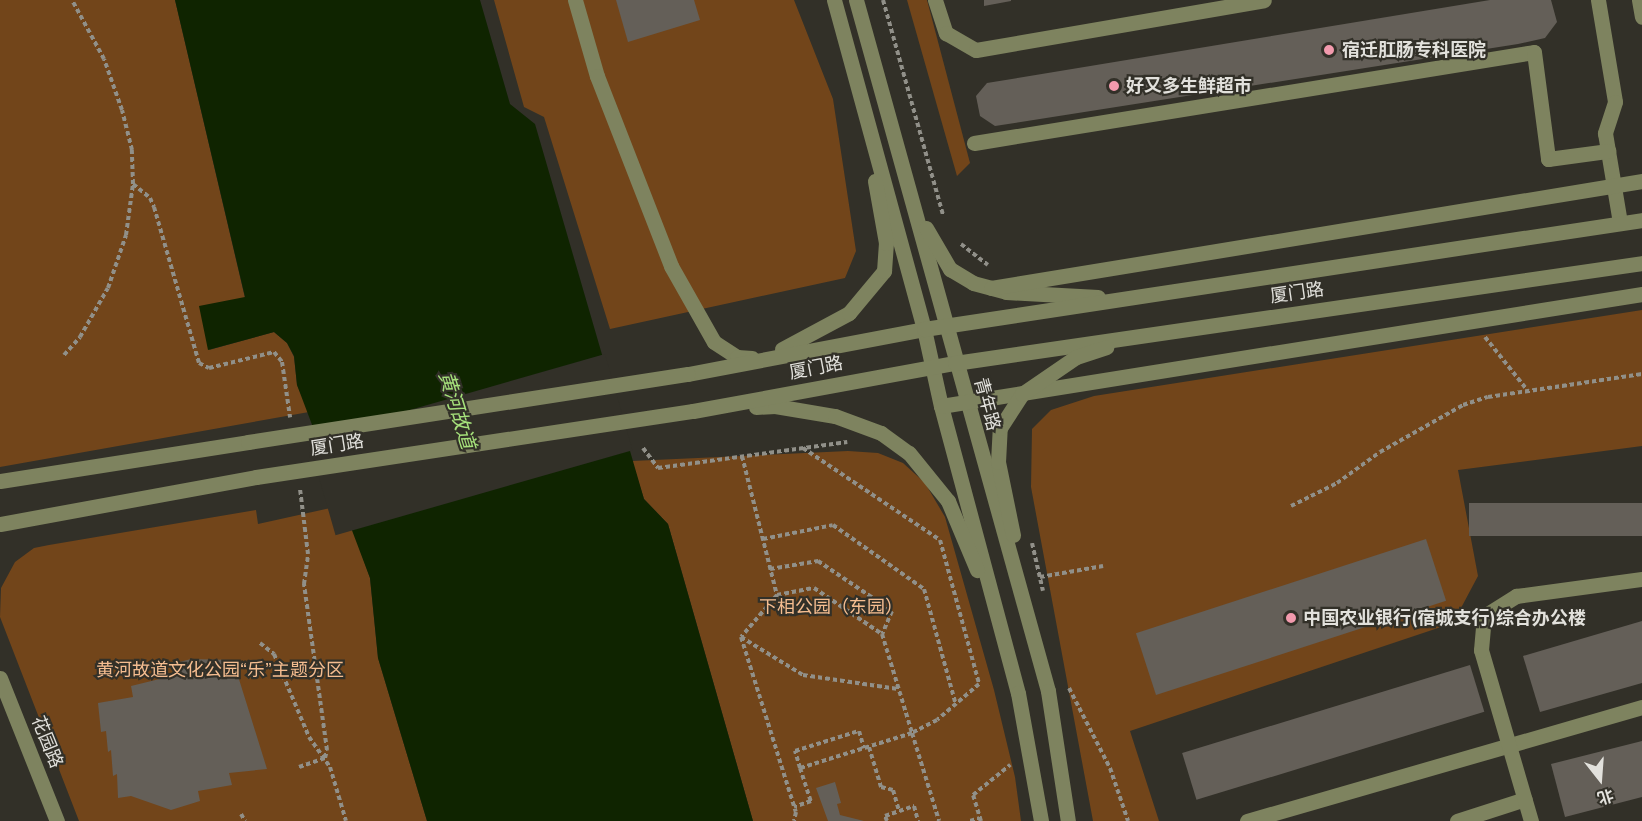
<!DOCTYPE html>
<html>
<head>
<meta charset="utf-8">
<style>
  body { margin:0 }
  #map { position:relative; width:1642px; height:821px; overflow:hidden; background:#323028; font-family:"Nunito Sans","Noto Sans SC",sans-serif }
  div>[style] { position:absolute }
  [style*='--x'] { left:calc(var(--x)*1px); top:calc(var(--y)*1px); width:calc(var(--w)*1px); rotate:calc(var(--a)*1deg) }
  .green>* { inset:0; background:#72451a }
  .water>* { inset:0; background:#0f2400 }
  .pier>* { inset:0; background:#323028; transform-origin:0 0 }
  .building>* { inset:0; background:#645f58; transform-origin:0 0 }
  .path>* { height:4px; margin-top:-2px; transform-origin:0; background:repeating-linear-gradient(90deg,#919089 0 4.5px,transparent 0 7.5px) }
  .minor>* { height:15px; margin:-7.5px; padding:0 7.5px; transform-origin:7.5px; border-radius:7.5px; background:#7e835f }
  .minor-bridge>* { height:15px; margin:-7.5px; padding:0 7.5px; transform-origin:7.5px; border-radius:7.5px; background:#7e835f }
  .dots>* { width:16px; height:16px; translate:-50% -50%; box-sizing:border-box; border:3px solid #323028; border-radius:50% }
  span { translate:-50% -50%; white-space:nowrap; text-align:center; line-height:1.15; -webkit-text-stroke:4.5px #323028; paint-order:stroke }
  .poi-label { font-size:18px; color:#e2e1dc; font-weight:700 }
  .left { translate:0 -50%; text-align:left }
  .street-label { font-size:18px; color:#e2e1dc }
  .park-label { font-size:18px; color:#f5bd90 }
  .water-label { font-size:20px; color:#a6e17b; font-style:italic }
  .north { position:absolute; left:1570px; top:749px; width:60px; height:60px; -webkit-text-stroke:4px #323028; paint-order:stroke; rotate:163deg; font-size:16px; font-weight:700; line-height:24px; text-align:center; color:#e2e1dc }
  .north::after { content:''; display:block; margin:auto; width:21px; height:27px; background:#e2e1dc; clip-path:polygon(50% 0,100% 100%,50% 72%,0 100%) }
</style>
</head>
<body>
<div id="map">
  <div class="green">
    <div style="clip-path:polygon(0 0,175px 0,245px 298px,209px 350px,274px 332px,287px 343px,294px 357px,297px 385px,309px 412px,0 467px)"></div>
    <div style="clip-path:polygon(494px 0,794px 0,833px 99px,856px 251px,845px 278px,610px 329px,544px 117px,524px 107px)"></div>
    <div style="clip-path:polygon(907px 0,927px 0,970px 163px,957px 176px)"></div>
    <div style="clip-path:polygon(1642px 310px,1642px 446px,1458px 470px,1478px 576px,1453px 623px,1130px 731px,1159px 821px,1093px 821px,1031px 487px,1032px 429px,1051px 410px,1094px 396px)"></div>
    <div style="clip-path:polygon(848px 451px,878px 453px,903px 463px,925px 483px,945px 517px,994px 690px,1015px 777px,1021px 821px,753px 821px,668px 524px,644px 499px,632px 461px)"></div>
    <div style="clip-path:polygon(344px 505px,370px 578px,378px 658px,427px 821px,79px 821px,0 617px,1px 588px,15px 562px,34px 548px,49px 545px,256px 510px,258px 524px)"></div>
  </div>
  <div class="water">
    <div style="clip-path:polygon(175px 0,480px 0,510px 104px,535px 124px,644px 499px,668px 524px,753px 821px,427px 821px,378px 658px,370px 578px,297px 385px,294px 356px,287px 343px,274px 332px,208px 350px,199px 306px,245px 297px)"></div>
  </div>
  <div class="pier">
    <div style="left:605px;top:354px;width:100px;height:309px;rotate:74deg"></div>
  </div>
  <div class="building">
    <div style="clip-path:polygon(616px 0,694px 0,700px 20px,628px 42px)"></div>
    <div style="clip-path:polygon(984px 0,1011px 0,1011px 1px,984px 6px)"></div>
    <div style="clip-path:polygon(1490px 0,1551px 0,1557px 22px,1545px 38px,1518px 44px,995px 126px,980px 116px,976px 96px,987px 83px)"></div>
    <div style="left:1642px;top:503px;width:33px;height:173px;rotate:90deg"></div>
    <div style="left:1426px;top:539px;width:65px;height:305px;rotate:72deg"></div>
    <div style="clip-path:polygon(1642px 621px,1642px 683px,1540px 712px,1523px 656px)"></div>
    <div style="clip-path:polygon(191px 659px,233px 660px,267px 769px,229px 773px,232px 785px,198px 791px,200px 801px,171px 810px,131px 796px,118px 798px,117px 774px,113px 776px,111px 750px,108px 752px,106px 731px,101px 732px,98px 703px,133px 697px,131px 686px,180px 674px,176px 663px)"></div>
    <div style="left:1470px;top:665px;width:49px;height:301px;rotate:73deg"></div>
    <div style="clip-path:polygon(1642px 741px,1642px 797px,1565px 817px,1551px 764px)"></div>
    <div style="clip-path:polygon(835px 782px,841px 803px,837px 804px,840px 815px,864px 821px,828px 821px,816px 788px)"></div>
  </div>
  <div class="path">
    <div style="--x:883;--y:0;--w:223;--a:74.4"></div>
    <div style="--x:133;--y:184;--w:22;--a:39"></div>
    <div style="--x:150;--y:198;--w:10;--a:66"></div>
    <div style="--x:154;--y:207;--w:162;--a:73.9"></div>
    <div style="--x:199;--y:363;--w:11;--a:27"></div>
    <div style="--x:209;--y:368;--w:67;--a:-13.8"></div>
    <div style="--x:274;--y:352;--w:13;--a:51"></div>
    <div style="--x:282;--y:362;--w:56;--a:81.7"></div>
    <div style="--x:961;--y:244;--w:34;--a:38"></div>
    <div style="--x:1485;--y:337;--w:69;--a:51.5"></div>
    <div style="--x:64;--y:355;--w:24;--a:-48"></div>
    <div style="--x:80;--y:337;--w:56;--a:-60.3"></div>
    <div style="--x:108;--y:288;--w:56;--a:-71.2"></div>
    <div style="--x:126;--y:235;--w:51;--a:-82.2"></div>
    <div style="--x:133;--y:184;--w:34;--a:-92"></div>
    <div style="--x:132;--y:150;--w:41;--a:-104"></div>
    <div style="--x:122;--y:110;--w:54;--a:-109.4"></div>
    <div style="--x:104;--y:59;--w:67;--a:-118.5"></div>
    <div style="--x:643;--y:448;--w:25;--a:53"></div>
    <div style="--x:658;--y:468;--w:191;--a:-7.8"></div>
    <div style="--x:803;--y:448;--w:165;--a:33.9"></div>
    <div style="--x:940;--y:540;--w:149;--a:74.8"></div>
    <div style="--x:979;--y:684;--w:55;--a:139.4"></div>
    <div style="--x:937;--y:720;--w:28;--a:153"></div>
    <div style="--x:912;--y:733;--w:92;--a:72.9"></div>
    <div style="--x:742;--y:456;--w:143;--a:75.9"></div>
    <div style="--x:777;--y:595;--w:55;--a:130.6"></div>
    <div style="--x:741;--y:637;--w:183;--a:72.6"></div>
    <div style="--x:796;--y:812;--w:9;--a:103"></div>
    <div style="--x:1291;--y:506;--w:51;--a:-26.6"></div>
    <div style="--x:1337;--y:483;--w:53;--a:-35.8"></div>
    <div style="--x:1380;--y:452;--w:95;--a:-29.5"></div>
    <div style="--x:1463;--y:405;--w:26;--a:-18"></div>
    <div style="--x:1488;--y:397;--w:156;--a:-8.5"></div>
    <div style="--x:763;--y:539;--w:71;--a:-11.3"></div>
    <div style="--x:833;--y:525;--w:111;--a:35.1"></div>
    <div style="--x:924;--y:589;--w:120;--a:74.6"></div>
    <div style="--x:1032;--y:543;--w:49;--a:77.1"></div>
    <div style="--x:770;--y:569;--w:49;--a:-9.5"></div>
    <div style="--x:818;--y:561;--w:89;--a:34"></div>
    <div style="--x:892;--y:611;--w:25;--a:113"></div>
    <div style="--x:1040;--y:577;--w:64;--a:-9.9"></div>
    <div style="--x:777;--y:595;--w:38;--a:-11"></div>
    <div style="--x:814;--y:588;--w:82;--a:34.1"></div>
    <div style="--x:882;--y:634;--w:103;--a:73.1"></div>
    <div style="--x:912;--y:733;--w:117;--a:162.6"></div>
    <div style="--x:800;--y:768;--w:35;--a:72"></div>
    <div style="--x:811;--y:801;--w:18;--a:161"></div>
    <div style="--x:741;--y:637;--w:73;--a:31.5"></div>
    <div style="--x:803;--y:675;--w:96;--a:8.4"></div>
    <div style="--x:260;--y:643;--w:18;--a:38"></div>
    <div style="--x:274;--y:654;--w:90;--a:67.1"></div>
    <div style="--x:309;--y:737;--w:37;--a:55"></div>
    <div style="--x:330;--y:767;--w:56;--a:73.5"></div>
    <div style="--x:1069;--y:688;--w:90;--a:62.9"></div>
    <div style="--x:1110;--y:768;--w:56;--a:71.2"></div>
    <div style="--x:869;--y:747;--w:42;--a:73.3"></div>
    <div style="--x:881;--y:787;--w:12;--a:14"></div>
    <div style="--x:893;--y:790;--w:22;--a:74"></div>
    <div style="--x:299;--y:767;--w:28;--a:-19"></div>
    <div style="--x:325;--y:758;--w:8;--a:-76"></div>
    <div style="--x:327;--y:750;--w:168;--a:-97.9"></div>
    <div style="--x:304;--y:584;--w:30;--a:-82"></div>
    <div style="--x:308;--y:554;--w:65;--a:-97"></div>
    <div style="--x:800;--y:768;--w:18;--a:-106"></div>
    <div style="--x:795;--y:751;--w:67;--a:-17.4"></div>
    <div style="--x:859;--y:731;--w:18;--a:74"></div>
    <div style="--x:241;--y:814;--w:8;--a:60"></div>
    <div style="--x:887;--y:821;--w:5;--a:-112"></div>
    <div style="--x:885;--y:816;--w:31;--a:-19"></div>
    <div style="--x:914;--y:806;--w:16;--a:75"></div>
    <div style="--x:970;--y:821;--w:10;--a:-17"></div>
    <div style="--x:981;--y:821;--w:27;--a:-107"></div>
    <div style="--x:973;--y:795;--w:48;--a:-39"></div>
  </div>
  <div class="minor">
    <div style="--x:575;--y:0;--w:79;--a:73.9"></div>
    <div style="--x:597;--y:76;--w:204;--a:68.7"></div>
    <div style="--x:671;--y:266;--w:87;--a:60.5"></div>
    <div style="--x:714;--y:342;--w:27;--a:33"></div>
    <div style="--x:737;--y:357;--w:15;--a:4"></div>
    <div style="--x:834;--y:0;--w:341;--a:74.7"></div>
    <div style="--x:924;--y:329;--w:79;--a:77.6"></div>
    <div style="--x:941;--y:406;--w:297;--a:75"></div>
    <div style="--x:1018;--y:693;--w:130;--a:79.8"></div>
    <div style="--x:856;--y:0;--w:717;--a:74.47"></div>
    <div style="--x:1048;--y:691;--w:132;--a:81.3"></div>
    <div style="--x:935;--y:0;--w:35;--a:72"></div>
    <div style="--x:946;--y:33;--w:34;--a:30"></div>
    <div style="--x:976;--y:50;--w:292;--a:-9.8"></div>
    <div style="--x:1598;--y:0;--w:103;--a:80.5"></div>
    <div style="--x:1615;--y:102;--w:33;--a:108"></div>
    <div style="--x:1605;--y:133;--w:91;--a:80.5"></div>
    <div style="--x:1639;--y:0;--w:17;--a:80"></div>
    <div style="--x:974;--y:143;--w:567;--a:-9.23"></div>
    <div style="--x:1534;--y:52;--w:108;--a:82.5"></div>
    <div style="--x:1548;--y:159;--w:61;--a:-7.6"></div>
    <div style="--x:926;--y:228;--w:48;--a:59.7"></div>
    <div style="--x:950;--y:269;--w:27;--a:31"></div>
    <div style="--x:973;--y:283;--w:34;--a:15"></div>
    <div style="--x:1006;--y:292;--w:92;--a:3.1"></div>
    <div style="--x:991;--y:288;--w:660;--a:-9.33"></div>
    <div style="--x:782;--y:349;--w:76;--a:-28.2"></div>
    <div style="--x:849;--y:313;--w:55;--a:-50.2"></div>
    <div style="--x:884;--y:271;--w:28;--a:-86"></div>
    <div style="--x:886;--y:243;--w:63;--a:-100.1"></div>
    <div style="--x:688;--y:374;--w:240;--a:-10.8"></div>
    <div style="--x:924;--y:329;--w:726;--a:-8.63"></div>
    <div style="--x:941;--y:406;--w:710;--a:-9.08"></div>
    <div style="--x:756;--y:407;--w:19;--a:-3"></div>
    <div style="--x:775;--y:406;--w:61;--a:9.5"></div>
    <div style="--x:835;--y:416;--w:49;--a:20.3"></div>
    <div style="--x:881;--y:433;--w:34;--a:36"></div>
    <div style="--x:909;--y:453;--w:62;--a:50.9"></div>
    <div style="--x:948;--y:501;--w:75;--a:67.2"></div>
    <div style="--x:693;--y:411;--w:266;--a:-10.4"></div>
    <div style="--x:955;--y:363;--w:694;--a:-8.28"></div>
    <div style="--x:0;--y:481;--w:251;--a:-8.9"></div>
    <div style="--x:0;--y:524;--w:260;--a:-10.4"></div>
    <div style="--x:1013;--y:535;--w:75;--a:-101.6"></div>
    <div style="--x:998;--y:462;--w:34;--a:-87"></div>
    <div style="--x:1000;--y:428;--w:40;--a:-57.1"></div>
    <div style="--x:1022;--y:394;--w:65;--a:-34.4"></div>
    <div style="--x:1076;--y:357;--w:32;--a:-18"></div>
    <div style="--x:0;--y:678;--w:154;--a:68.3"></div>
    <div style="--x:1247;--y:821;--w:411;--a:-16.1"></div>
    <div style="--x:1457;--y:821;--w:71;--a:-17.9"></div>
    <div style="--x:1531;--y:821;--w:178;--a:-106.3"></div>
    <div style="--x:1481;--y:650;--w:34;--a:-85"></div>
    <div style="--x:1484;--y:616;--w:38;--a:-32"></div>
    <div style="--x:1516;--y:596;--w:127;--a:-7.7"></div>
  </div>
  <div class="minor-bridge">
    <div style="--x:248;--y:442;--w:445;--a:-8.8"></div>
    <div style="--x:256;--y:477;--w:442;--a:-8.6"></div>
  </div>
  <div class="dots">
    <div style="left:1329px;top:50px;background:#f29aad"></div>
    <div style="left:1114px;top:86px;background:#f29aad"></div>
    <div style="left:1291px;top:618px;background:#f29aad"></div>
  </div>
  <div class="poi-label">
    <span class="left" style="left:1342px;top:50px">宿迁肛肠专科医院</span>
    <span class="left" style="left:1126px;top:86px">好又多生鲜超市</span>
    <span class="left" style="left:1303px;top:618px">中国农业银行(宿城支行)综合办公楼</span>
  </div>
  <div class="street-label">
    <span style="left:1297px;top:293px;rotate:-8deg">厦门路</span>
    <span style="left:816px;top:368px;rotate:-11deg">厦门路</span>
    <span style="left:987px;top:404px;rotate:75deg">青年路</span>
    <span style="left:337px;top:445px;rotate:-9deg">厦门路</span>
    <span style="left:47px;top:742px;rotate:68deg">花园路</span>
  </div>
  <div class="park-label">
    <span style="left:831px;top:607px">下相公园（东园）</span>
    <span style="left:220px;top:670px">黄河故道文化公园“乐”主题分区</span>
  </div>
  <div class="water-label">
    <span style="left:457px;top:410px;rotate:73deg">黄河故道</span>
  </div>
  <div class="north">北</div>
</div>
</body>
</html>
